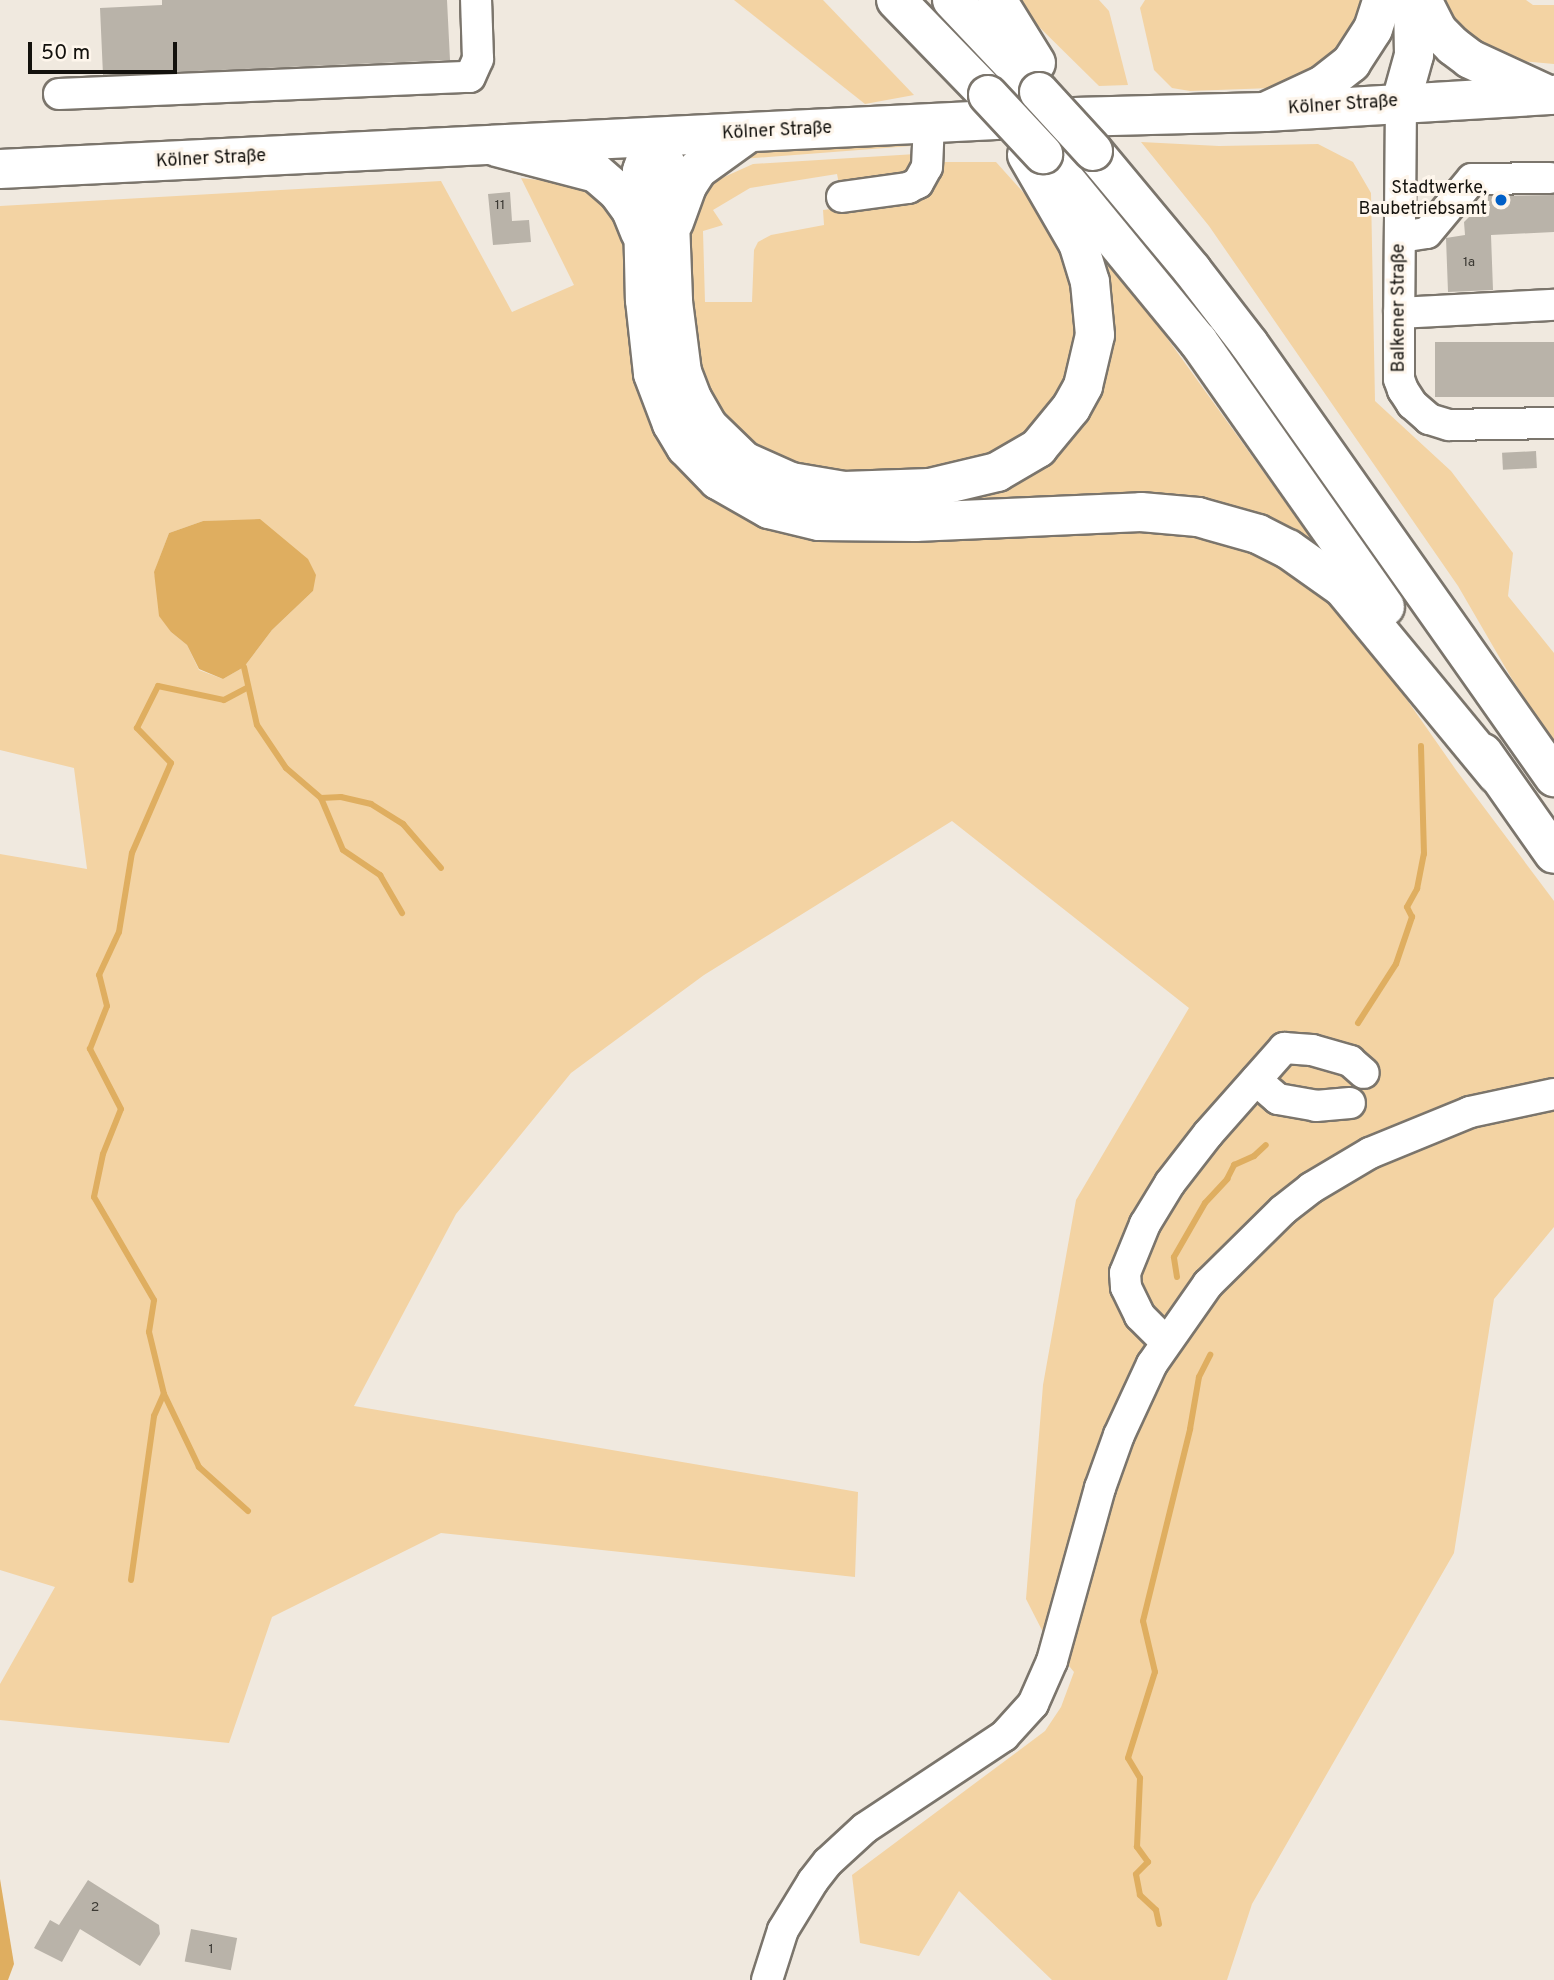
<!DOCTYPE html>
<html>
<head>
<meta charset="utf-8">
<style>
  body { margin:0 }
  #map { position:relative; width:1554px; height:1980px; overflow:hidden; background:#f0e9df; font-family:Overpass,sans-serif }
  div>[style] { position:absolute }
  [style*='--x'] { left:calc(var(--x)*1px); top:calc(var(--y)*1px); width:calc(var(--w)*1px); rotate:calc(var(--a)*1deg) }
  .green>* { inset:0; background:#f3d3a3 }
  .water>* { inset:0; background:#dfae60 }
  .stream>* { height:6px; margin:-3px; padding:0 3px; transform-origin:3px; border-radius:3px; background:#dfae60 }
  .building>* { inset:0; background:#b9b3a9; transform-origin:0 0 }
  .roads { filter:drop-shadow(2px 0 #7b756c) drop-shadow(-2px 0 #7b756c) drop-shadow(0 2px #7b756c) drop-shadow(0 -2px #7b756c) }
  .minor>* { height:30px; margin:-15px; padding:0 15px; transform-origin:15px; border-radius:15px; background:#fff }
  .major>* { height:38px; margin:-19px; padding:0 19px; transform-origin:19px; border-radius:19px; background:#fff }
  .highway>* { height:38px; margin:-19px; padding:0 19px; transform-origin:19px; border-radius:19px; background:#fff }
  .bridges { filter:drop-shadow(2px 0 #7b756c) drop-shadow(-2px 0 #7b756c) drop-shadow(0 2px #7b756c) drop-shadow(0 -2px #7b756c) }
  .highway-bridge>* { height:38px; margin:-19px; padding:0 19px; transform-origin:19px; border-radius:19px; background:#fff }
  .dots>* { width:19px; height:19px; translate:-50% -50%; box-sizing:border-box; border:4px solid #fef6ec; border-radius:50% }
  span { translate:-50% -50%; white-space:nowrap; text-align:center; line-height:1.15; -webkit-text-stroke:6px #fef6ec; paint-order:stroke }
  .number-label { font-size:14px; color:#3c3a34 }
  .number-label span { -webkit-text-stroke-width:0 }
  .street-label { font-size:18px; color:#13110d }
  .poi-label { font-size:18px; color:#13110d }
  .right { translate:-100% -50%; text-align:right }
  .scale { position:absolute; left:28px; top:42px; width:149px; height:32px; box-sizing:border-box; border:4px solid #13110d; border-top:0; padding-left:9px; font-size:21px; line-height:24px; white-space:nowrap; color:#13110d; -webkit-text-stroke:5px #fef6ec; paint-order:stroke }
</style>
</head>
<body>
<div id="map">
  <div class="green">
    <div style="clip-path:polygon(734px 0,823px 0,914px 95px,865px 104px)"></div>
    <div style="clip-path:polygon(1017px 0,1099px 0,1109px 11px,1128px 85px,1099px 86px,1027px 15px)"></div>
    <div style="clip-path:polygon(1145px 0,1371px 0,1346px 57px,1272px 88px,1190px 91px,1172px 88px,1154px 70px,1140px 8px)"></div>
    <div style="clip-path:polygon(1435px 0,1526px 0,1533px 5px,1554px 5px,1554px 64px,1489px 58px)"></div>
    <div style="clip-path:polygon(1141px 142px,1219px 146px,1318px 144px,1353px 162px,1371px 193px,1375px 401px,1451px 471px,1513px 553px,1508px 596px,1554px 653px,1554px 742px,1512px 679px,1458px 586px,1209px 226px)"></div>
    <div style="clip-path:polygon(906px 143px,911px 146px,742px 159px,750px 153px,767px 150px)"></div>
    <div style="clip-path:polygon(916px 154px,916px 172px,840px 189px,837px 174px,750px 188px,713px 210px,723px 225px,703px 231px,705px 302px,752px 302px,754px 250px,758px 242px,771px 235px,824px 225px,823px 210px,920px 198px,940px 162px,996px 162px,1039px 210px,1065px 251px,1080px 317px,1072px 377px,1040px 428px,971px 468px,829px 477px,762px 459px,712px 409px,683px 302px,685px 215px,713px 182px,753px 164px)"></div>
    <div style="clip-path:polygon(654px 169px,657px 170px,659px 189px,668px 355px,676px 384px,702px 431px,738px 468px,777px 486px,823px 496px,860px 499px,947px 494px,980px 487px,1029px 465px,1067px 431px,1091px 389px,1099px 362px,1102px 314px,1100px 292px,1085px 237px,1149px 313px,1326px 559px,1268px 527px,1208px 509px,1178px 505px,1108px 503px,834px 514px,787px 503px,739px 481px,719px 466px,690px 431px,667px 386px,657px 325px,650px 190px)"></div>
    <div style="clip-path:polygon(evenodd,521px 178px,565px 183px,586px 189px,617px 209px,696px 478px,1115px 524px,1243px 543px,1317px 583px,1375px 654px,1456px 770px,1554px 901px,1554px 1227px,1494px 1299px,1454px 1553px,1252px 1904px,1227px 1980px,1052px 1980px,959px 1891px,919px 1956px,860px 1943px,852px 1875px,1045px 1731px,1061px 1707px,1074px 1672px,1046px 1638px,1026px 1599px,1043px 1385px,1076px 1200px,1189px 1008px,952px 821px,704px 975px,571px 1073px,456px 1214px,354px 1406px,858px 1492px,855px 1577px,441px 1533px,272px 1617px,229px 1743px,0 1720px,0 1684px,55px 1587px,0 1570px,0 854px,87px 869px,74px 768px,0 750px,0 206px,441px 181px,512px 312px,574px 285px,521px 178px,260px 520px,313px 591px,272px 630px,244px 667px,223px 679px,199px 670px,187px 645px,171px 632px,154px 573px,169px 533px,203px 521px,260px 520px)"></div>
  </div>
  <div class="water">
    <div style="clip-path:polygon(260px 519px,308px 559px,316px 575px,313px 591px,272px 630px,244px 667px,223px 679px,199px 669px,187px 645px,171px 632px,159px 616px,154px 572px,169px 533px,203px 521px)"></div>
    <div style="clip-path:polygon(0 1879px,14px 1964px,8px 1980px,0 1980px)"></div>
  </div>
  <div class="stream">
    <div style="--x:244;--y:667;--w:59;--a:77.4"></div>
    <div style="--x:257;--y:725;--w:52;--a:56"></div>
    <div style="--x:286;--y:768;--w:46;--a:40.6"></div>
    <div style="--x:321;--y:798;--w:56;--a:67.1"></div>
    <div style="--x:343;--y:850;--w:45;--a:34"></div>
    <div style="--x:380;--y:875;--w:44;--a:59.9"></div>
    <div style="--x:321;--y:798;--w:20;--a:-3"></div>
    <div style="--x:341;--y:797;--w:31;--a:13"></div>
    <div style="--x:371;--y:804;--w:38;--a:32"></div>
    <div style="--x:403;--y:824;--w:58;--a:49.2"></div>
    <div style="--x:1358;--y:1023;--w:70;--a:-57.2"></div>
    <div style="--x:1396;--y:964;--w:50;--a:-71.2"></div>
    <div style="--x:1412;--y:917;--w:11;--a:-117"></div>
    <div style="--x:1407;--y:907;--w:21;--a:-61"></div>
    <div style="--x:1417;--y:889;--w:36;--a:-79"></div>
    <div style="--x:1424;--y:854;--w:108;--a:-91.6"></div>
    <div style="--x:1177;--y:1277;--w:20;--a:-99"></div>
    <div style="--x:1174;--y:1257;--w:62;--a:-60.1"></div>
    <div style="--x:1205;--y:1203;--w:33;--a:-47"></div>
    <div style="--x:1227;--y:1179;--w:16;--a:-63"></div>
    <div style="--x:1234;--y:1165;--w:22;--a:-24"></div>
    <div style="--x:1254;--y:1156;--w:16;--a:-43"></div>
    <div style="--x:248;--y:1511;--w:66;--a:-138.1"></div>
    <div style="--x:199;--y:1467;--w:81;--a:-115.6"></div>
    <div style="--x:164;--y:1394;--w:64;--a:-103.6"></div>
    <div style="--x:149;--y:1332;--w:32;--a:-81"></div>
    <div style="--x:154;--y:1300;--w:119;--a:-120.2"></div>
    <div style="--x:94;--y:1197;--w:44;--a:-78.2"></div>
    <div style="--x:103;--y:1154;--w:48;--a:-68.2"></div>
    <div style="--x:121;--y:1109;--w:68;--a:-117.3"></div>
    <div style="--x:90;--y:1049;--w:46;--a:-68.4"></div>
    <div style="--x:107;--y:1006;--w:32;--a:-104"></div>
    <div style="--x:99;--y:975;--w:47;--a:-65.1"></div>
    <div style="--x:119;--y:932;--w:80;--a:-80.7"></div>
    <div style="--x:132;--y:853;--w:98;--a:-66.6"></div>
    <div style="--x:171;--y:763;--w:49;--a:-134.2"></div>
    <div style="--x:137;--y:728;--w:47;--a:-63.4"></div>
    <div style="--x:158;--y:686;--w:67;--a:12"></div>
    <div style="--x:224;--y:700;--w:27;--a:-28"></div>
    <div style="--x:131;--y:1580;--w:166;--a:-82"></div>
    <div style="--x:154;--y:1416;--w:24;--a:-66"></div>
    <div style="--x:1159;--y:1924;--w:14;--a:-102"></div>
    <div style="--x:1156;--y:1910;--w:22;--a:-137"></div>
    <div style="--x:1140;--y:1895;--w:21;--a:-101"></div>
    <div style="--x:1136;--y:1874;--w:17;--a:-45"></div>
    <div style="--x:1148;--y:1862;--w:19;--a:-126"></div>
    <div style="--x:1137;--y:1847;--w:69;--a:-87.5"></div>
    <div style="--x:1140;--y:1778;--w:23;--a:-121"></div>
    <div style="--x:1128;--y:1758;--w:90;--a:-72.6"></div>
    <div style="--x:1155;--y:1672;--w:52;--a:-103.2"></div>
    <div style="--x:1143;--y:1621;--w:198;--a:-76.2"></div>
    <div style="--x:1190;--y:1429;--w:53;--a:-80.2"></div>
    <div style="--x:1199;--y:1377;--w:25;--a:-63"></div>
  </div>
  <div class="building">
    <div style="clip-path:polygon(162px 0,447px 0,450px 60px,103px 75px,100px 8px,162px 5px)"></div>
    <div style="clip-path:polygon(510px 192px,512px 221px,529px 220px,531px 242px,493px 245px,488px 194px)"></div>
    <div style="clip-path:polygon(1554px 195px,1554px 232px,1491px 235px,1493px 290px,1448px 292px,1446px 238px,1465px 235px,1464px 222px,1476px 210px,1488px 209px,1488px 196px)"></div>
    <div style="left:1554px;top:342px;width:55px;height:119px;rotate:90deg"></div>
    <div style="left:1536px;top:451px;width:17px;height:34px;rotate:87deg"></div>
    <div style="clip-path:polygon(88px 1880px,159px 1925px,160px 1934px,140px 1966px,80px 1929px,62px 1962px,34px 1948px,50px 1920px,59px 1925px)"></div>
    <div style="left:191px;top:1929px;width:47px;height:33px;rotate:11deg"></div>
  </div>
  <div class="roads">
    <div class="minor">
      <div style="--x:59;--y:94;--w:411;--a:-2.4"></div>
      <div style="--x:470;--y:77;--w:20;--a:-66"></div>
      <div style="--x:478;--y:59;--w:59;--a:-91.9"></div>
      <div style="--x:1401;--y:102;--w:217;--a:90.5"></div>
      <div style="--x:1399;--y:319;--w:60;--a:90"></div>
      <div style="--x:1399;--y:379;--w:12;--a:70"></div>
      <div style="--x:1403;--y:390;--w:17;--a:57"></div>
      <div style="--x:1412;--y:404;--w:23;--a:41"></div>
      <div style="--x:1429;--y:419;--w:21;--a:17"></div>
      <div style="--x:1449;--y:425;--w:105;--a:-1.1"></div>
      <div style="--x:842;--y:197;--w:67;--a:-7.8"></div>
      <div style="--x:908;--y:188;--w:11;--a:-27"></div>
      <div style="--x:918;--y:183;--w:18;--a:-61"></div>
      <div style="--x:927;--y:167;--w:44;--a:-87.4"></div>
      <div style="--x:1401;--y:237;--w:26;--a:-9"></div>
      <div style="--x:1427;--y:233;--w:70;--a:-50.2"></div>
      <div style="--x:1472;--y:179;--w:78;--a:-0.7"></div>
      <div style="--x:1399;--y:313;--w:155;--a:-3"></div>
      <div style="--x:1256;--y:1080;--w:29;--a:41"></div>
      <div style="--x:1278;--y:1099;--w:39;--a:10"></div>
      <div style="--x:1316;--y:1106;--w:34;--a:-5"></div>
      <div style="--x:1166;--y:1342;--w:37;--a:-135"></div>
      <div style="--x:1140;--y:1316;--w:32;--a:-116"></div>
      <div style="--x:1126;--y:1287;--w:14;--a:-94"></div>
      <div style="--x:1125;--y:1273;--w:53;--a:-67.8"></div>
      <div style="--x:1145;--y:1224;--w:48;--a:-58.6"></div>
      <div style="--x:1170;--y:1183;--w:62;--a:-52.2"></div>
      <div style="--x:1208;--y:1134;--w:115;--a:-48.5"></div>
      <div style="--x:1284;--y:1048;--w:28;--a:4"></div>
      <div style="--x:1312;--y:1050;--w:40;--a:16"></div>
      <div style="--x:1350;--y:1061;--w:18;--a:41"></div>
      <div style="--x:767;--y:1980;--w:52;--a:-72.3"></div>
      <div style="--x:783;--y:1930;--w:57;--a:-58.5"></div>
      <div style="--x:813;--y:1881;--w:24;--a:-52"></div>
      <div style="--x:828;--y:1862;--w:50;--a:-42.6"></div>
      <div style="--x:865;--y:1828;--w:167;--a:-33.5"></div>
      <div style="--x:1004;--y:1736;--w:43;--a:-47.8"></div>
      <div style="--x:1033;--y:1704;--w:47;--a:-66.2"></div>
      <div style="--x:1052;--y:1661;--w:180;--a:-74.5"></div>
      <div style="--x:1100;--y:1488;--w:56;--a:-70.3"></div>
      <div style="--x:1119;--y:1435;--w:78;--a:-65.1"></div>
      <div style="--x:1152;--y:1364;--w:98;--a:-55"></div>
      <div style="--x:1208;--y:1284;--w:105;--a:-44.6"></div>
      <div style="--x:1283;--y:1210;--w:36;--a:-38"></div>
      <div style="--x:1311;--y:1188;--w:69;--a:-30.7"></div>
      <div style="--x:1370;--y:1153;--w:108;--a:-22.3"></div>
      <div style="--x:1470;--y:1112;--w:86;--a:-12.1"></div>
    </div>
    <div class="major">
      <div style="--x:0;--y:169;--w:1037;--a:-2.82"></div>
      <div style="--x:1036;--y:118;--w:229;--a:-1.5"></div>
      <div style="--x:1265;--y:112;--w:289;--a:-3.4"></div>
    </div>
    <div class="highway">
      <div style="--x:896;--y:0;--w:132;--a:45.9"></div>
      <div style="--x:952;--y:0;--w:127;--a:46.6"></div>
      <div style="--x:997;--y:0;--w:74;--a:58.2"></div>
      <div style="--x:1422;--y:0;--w:35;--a:63"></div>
      <div style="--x:1438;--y:31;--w:21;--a:45"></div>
      <div style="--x:1453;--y:46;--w:21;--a:37"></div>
      <div style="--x:1470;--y:59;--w:86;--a:24.8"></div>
      <div style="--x:1401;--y:102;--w:49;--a:-74.5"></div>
      <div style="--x:1414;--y:55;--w:55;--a:-91"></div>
      <div style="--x:1265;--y:112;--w:64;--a:-25"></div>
      <div style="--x:1323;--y:85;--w:36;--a:-38"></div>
      <div style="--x:1351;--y:63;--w:40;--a:-57.1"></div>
      <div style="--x:1373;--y:29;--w:29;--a:-72"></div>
      <div style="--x:653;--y:139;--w:34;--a:109"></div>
      <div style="--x:642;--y:171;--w:129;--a:88.7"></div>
      <div style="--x:645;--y:300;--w:74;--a:83.8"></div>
      <div style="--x:653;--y:374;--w:53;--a:69.2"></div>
      <div style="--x:672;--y:424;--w:27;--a:59"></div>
      <div style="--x:686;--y:447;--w:46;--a:45.9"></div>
      <div style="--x:718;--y:480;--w:59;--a:29.6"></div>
      <div style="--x:769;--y:509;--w:51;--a:13.5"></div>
      <div style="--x:819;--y:521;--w:96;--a:0.6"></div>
      <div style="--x:915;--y:522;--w:226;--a:-2.5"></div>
      <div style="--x:1141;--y:512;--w:57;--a:5"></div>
      <div style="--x:1198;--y:517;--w:62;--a:15.8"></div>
      <div style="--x:1258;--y:534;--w:34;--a:27"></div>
      <div style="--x:1288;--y:549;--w:67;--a:35.3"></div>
      <div style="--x:1343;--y:588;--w:242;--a:50.5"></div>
      <div style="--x:653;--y:139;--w:34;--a:63"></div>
      <div style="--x:668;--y:169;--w:133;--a:87.8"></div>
      <div style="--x:673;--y:302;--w:71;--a:82.7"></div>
      <div style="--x:682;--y:372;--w:30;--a:69"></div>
      <div style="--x:693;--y:400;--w:30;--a:60"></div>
      <div style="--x:708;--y:426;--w:50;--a:44.2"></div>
      <div style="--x:744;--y:461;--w:51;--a:24.1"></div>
      <div style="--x:791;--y:482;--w:54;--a:9.6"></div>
      <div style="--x:844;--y:491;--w:86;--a:-2"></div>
      <div style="--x:930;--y:488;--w:69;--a:-13.4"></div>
      <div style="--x:997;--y:472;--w:48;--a:-30.3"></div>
      <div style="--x:1038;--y:448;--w:52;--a:-50.5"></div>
      <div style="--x:1071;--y:408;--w:25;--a:-61"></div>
      <div style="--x:1083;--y:386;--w:52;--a:-76.8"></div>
      <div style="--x:1095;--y:335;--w:53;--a:-95.4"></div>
      <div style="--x:1090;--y:282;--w:39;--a:-107"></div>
      <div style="--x:1079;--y:245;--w:104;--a:-120"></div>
      <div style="--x:497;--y:147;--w:102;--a:14.7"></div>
      <div style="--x:596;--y:173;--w:29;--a:41"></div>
      <div style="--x:618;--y:192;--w:22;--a:54"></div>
      <div style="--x:631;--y:210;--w:24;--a:68"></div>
      <div style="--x:1093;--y:151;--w:155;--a:50.2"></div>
      <div style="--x:1192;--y:270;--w:93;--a:52.4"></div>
      <div style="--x:1249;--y:344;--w:530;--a:54.84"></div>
      <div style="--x:1054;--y:166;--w:227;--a:50.6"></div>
      <div style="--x:1198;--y:341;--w:325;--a:54.9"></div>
      <div style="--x:674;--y:222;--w:38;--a:-70"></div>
      <div style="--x:687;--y:186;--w:20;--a:-57"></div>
      <div style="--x:698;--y:169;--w:62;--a:-35.8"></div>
      <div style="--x:1483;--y:753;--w:123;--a:54.9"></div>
    </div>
  </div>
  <div class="bridges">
    <div class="highway-bridge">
      <div style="--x:1039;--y:92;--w:80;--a:47.5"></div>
      <div style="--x:988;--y:95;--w:81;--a:47"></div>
    </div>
  </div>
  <div class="dots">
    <div style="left:1501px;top:200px;background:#005fc7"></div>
  </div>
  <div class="number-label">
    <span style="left:500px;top:206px">11</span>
    <span style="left:1469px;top:263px">1a</span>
    <span style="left:95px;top:1908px">2</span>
    <span style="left:211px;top:1950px">1</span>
  </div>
  <div class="street-label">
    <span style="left:1343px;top:106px;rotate:-4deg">Kölner Straße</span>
    <span style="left:777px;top:132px;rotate:-3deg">Kölner Straße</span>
    <span style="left:211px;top:160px;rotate:-3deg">Kölner Straße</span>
    <span style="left:1400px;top:308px;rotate:-90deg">Balkener Straße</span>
  </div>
  <div class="poi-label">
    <span class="right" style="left:1487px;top:200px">Stadtwerke,<br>Baubetriebsamt</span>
  </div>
  <div class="scale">50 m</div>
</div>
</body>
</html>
